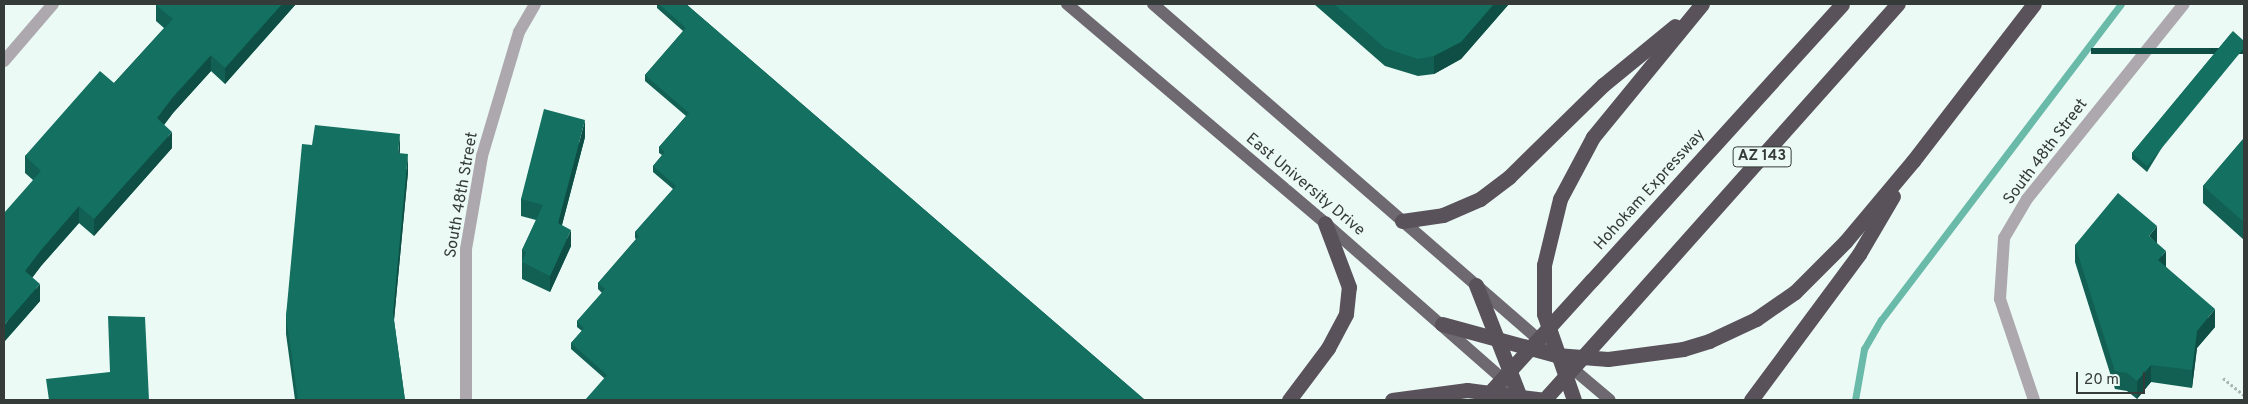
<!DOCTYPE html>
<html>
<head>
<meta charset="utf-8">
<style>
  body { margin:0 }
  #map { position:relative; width:2248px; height:404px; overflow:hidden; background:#ecfaf6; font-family:Overpass,sans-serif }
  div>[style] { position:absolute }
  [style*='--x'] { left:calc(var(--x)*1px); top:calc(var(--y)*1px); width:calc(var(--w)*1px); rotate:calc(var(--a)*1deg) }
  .stream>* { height:7px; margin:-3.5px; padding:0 3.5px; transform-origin:3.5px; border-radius:3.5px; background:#69baa9 }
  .path>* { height:3px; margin-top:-1.5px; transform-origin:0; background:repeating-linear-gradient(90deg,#acb7b4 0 2.5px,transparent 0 5px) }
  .minor>* { height:12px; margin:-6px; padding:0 6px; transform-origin:6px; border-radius:6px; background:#aca8ad }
  .primary>* { height:12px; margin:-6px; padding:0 6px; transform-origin:6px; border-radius:6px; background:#6e6870 }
  .motorway>* { height:15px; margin:-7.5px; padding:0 7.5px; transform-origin:7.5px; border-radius:7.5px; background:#59525a }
  .motorway-bridge>* { height:15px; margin:-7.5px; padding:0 7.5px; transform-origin:7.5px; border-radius:7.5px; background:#59525a }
  .wall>* { inset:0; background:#116053 }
  .shaded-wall>* { inset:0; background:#0e4e44; transform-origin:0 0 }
  .building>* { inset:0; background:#147061 }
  span { translate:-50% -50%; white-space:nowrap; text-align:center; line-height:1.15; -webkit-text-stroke:5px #ecfaf6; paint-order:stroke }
  .shield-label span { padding:1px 4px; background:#ecfaf6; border:1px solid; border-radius:4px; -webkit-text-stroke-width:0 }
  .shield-label { font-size:15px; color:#353b39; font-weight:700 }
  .street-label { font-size:16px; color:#353b39 }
  .frame { position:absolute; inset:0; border:5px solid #353b39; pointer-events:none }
  .scale { position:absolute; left:2076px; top:372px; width:69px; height:22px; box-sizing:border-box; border:2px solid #353b39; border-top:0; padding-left:6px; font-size:15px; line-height:18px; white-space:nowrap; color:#353b39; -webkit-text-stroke:4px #ecfaf6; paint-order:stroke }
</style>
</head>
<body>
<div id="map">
  <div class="stream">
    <div style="--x:1855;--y:400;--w:52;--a:-80"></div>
    <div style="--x:1864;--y:349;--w:34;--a:-60"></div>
    <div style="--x:1881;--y:320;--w:397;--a:-52.8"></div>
  </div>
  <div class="path">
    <div style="--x:2223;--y:378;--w:27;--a:39"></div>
  </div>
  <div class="minor">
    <div style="--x:4;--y:61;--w:75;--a:-49.3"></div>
    <div style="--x:466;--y:400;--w:151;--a:-90"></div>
    <div style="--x:466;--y:249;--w:94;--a:-80.2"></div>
    <div style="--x:482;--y:156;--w:129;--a:-73.4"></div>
    <div style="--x:519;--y:32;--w:32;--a:-60"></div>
    <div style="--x:2034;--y:400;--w:107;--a:-108.6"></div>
    <div style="--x:2000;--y:299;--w:61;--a:-86.2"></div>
    <div style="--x:2004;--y:238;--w:45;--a:-59.5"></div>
    <div style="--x:2027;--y:199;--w:250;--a:-51.2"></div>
  </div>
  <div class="primary">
    <div style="--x:1067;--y:4;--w:338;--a:40.3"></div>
    <div style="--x:1325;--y:223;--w:244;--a:41.3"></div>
    <div style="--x:1153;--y:4;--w:520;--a:41.02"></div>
    <div style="--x:1566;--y:363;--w:57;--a:40.1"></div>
  </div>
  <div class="motorway">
    <div style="--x:1402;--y:221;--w:41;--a:-8.3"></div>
    <div style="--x:1443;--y:215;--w:40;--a:-23.4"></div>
    <div style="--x:1480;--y:199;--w:36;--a:-37"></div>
    <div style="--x:1509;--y:177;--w:132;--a:-44.4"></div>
    <div style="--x:1603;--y:85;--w:93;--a:-39.3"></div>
    <div style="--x:1592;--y:280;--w:372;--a:-47.8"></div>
    <div style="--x:1476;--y:285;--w:123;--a:68.6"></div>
    <div style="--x:1625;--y:310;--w:410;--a:-48.3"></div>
    <div style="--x:1442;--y:324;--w:118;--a:15.2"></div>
    <div style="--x:1556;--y:355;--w:52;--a:4.4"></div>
    <div style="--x:1608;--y:359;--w:76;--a:-7.6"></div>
    <div style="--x:1683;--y:349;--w:27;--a:-17"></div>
    <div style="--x:1709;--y:341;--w:52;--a:-25.1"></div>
    <div style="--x:1756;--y:319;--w:47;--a:-34.7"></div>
    <div style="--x:1795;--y:292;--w:71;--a:-45"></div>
    <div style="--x:1845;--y:242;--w:106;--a:-50"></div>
    <div style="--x:1913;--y:161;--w:198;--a:-52.4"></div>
    <div style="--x:1289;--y:400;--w:65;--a:-53.1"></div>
    <div style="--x:1328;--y:348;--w:38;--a:-62"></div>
    <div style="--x:1346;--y:314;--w:27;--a:-84"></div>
    <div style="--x:1349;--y:287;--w:68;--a:-110.6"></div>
    <div style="--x:1392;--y:400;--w:76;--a:-7.6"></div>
    <div style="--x:1467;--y:390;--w:79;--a:7.3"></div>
    <div style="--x:1574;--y:400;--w:91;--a:-109.2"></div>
    <div style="--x:1544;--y:314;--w:49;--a:-90"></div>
    <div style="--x:1544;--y:265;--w:68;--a:-76.4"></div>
    <div style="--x:1560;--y:199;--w:70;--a:-62"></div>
    <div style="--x:1593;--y:137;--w:172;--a:-50.7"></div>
    <div style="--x:1751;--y:400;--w:182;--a:-53.5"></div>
    <div style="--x:1859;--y:254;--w:67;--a:-59.6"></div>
  </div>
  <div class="motorway-bridge">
    <div style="--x:1483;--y:400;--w:162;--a:-47.8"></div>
    <div style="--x:1544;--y:400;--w:121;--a:-48"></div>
  </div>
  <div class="wall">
    <div style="clip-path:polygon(296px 4px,225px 84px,211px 71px,173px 113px,164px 125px,172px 148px,94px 236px,79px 223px,41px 266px,32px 278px,40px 301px,4px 342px,33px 180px,25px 173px,25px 156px,114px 83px,164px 28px,156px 21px,156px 5px)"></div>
    <div style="clip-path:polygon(657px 4px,686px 4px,1145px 400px,604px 378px,571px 349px,571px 343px,582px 331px,577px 327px,577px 321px,602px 293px,598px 289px,598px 283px,636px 239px,635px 238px,635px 232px,673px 189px,653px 172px,653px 166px,662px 155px,659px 153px,659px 147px,686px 116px,645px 81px,645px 75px,683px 31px,657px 8px)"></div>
    <div style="clip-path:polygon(1314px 4px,1509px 4px,1461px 59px,1434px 74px,1418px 76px,1385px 66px)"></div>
    <div style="clip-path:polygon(2233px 31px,2147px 172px,2132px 159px,2132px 153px)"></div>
    <div style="clip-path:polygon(585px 137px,562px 225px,571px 246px,550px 292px,522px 279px,522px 250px,536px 220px,521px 216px,521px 199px)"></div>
    <div style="clip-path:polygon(2244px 138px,2244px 240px,2203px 203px,2203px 186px)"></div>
    <div style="clip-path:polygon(312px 145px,399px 154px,408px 172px,394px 320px,405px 400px,295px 400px,286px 334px,286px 316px)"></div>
    <div style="clip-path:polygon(2157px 244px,2166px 267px,2215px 327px,2197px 348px,2192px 388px,2151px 382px,2137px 399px,2127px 391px,2115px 389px,2075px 262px,2075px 245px)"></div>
  </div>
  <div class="shaded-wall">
    <div style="clip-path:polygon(282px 4px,296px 4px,225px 84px,225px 68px)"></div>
    <div style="clip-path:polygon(1494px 4px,1509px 4px,1461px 59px,1434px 74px,1434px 56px)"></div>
    <div style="left:2244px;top:48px;width:6px;height:153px;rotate:90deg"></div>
    <div style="clip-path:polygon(211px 55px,211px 71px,173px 113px,157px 134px,157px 118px,173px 97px)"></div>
    <div style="clip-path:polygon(585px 120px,585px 137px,558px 240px,558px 223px)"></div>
    <div style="clip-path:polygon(172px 132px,172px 148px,94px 236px,94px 219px)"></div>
    <div style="clip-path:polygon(400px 134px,400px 151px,398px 171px,398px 153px)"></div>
    <div style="clip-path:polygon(408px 154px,408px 172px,393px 331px,393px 313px)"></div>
    <div style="clip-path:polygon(79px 206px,79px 223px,41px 266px,25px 287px,25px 271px,41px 250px)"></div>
    <div style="clip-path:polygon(2157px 226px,2157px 244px,2149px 236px)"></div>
    <div style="clip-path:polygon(571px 230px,571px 246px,550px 292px,550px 276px)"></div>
    <div style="clip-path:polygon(2166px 251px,2166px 269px,2158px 260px)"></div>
    <div style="clip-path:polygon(40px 284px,40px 301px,4px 342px,4px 325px)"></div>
    <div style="clip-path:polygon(2215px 309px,2215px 327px,2197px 348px,2192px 388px,2192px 370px,2197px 331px)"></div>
    <div style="clip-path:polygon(2151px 365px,2151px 382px,2137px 399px,2137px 381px)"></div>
  </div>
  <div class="building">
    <div style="clip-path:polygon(157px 4px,282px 4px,225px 68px,211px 55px,173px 97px,157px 118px,172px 132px,94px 219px,79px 206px,41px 250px,25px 271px,40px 284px,4px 325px,4px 213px,41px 171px,25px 156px,100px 71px,114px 83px,173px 19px,156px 5px)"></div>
    <div style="clip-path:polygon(659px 4px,686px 4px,1145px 400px,585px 400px,607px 375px,571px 343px,584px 328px,577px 321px,605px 289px,598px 283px,639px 236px,635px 232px,676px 186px,653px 166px,665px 152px,659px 147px,689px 113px,645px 75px,686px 28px)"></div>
    <div style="clip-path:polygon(1334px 4px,1494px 4px,1461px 42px,1434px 56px,1418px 59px,1385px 48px)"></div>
    <div style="clip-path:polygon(2233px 31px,2244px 41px,2244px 48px,2147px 166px,2132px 153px)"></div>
    <div style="clip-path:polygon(544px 109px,585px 120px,558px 223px,571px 230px,550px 276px,522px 262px,526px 252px,522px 250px,543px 205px,521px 199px)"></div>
    <div style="clip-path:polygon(315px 125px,400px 134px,398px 153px,408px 154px,393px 313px,405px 400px,298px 400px,286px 316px,302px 144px,312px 145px)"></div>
    <div style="clip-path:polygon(2244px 138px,2244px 222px,2203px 186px)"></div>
    <div style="clip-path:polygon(2118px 193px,2157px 226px,2149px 236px,2166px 251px,2158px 260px,2215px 309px,2197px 331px,2192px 370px,2151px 365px,2137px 381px,2127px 373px,2115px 371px,2075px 245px)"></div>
    <div style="clip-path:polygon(108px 316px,145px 317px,149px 400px,49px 400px,46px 379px,110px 372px)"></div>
  </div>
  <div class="shield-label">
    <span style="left:1762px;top:157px">AZ 143</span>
  </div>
  <div class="street-label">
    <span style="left:2046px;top:152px;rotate:-53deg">South 48th Street</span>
    <span style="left:1305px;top:185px;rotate:40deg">East University Drive</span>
    <span style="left:1650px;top:190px;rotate:-48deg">Hohokam Expressway</span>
    <span style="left:462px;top:195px;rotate:-80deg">South 48th Street</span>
  </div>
  <div class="frame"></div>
  <div class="scale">20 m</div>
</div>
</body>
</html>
